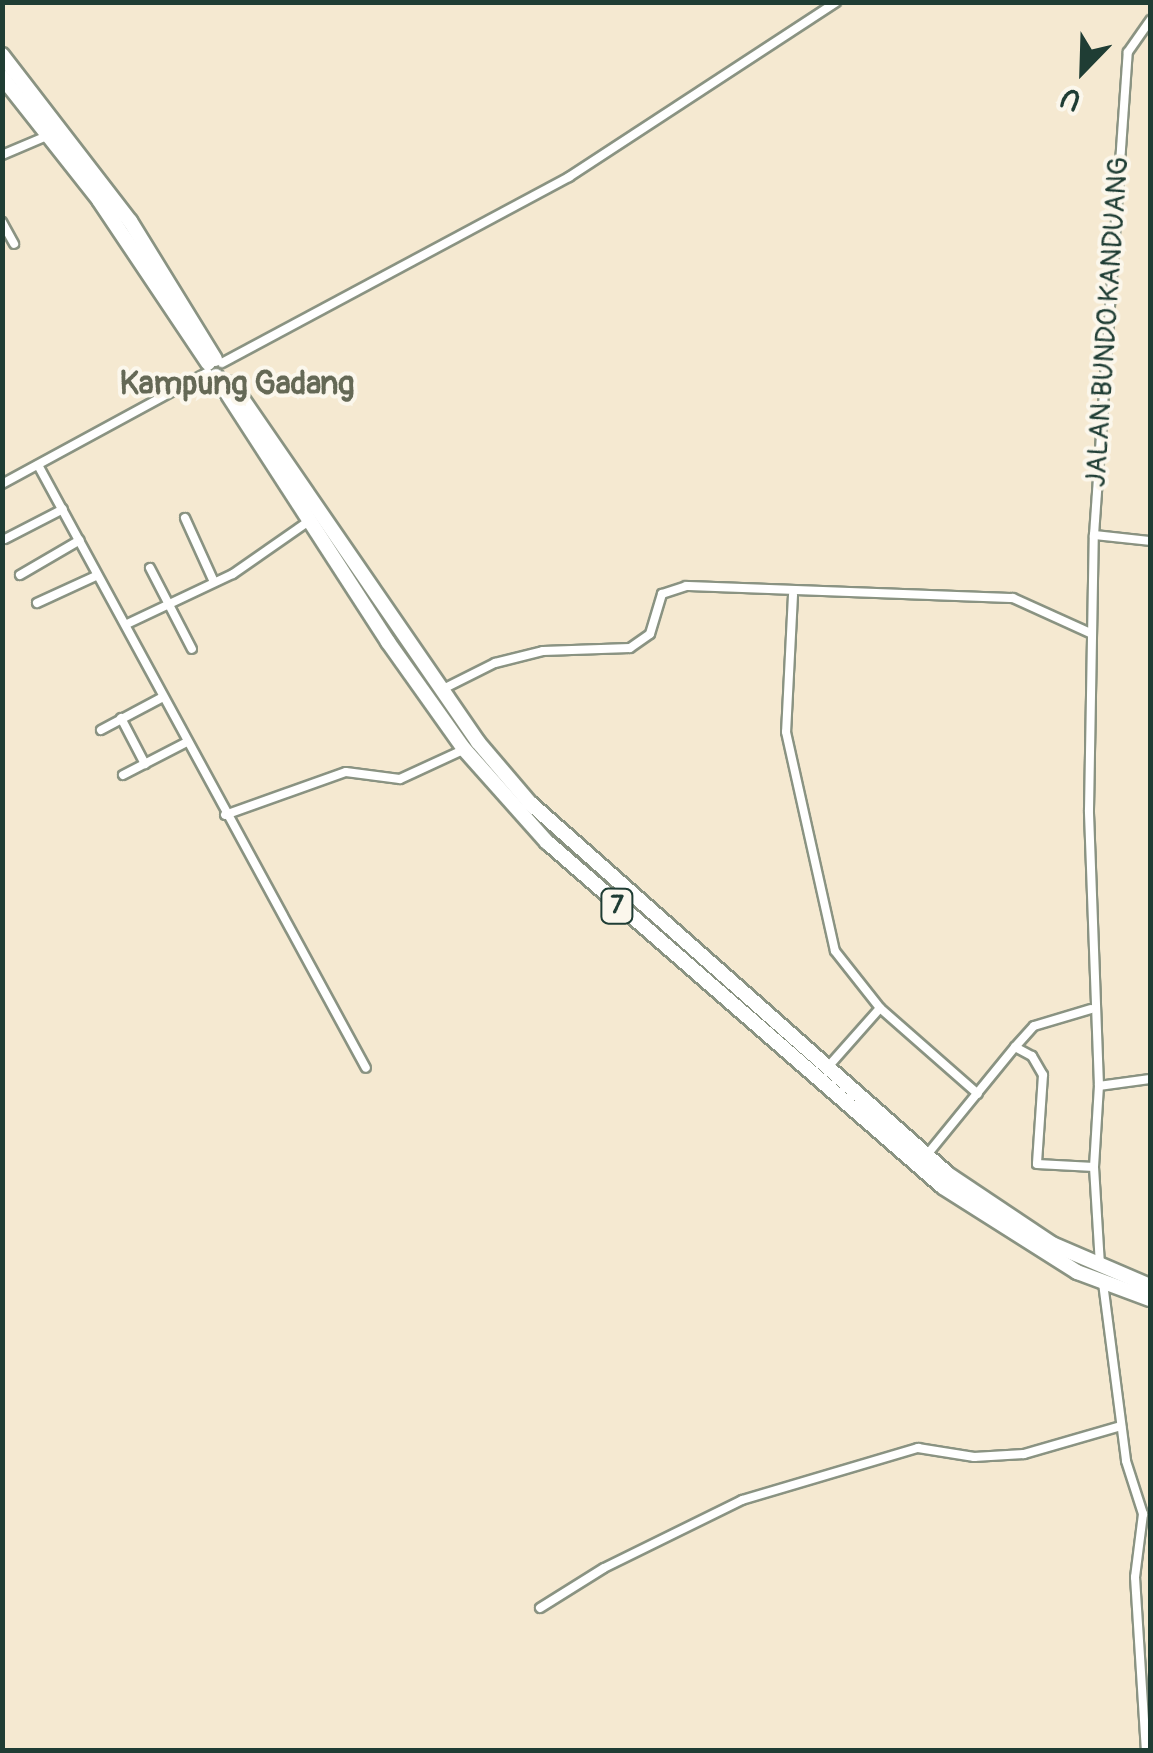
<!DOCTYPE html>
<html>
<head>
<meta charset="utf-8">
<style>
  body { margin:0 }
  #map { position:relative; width:1153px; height:1753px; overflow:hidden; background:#f5e9d1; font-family:Pangolin,sans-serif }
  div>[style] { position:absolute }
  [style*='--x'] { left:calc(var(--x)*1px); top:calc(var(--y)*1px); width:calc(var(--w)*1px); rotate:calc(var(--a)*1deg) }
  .roads { filter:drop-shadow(2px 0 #8a9382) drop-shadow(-2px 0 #8a9382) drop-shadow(0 2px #8a9382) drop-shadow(0 -2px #8a9382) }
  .minor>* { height:8px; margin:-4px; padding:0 4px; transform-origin:4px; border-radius:4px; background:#fff }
  .trunk>* { height:14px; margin:-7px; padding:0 7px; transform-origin:7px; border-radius:7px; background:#fff }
  span { translate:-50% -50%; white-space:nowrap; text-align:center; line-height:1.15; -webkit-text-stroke:8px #fbf7ec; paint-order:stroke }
  .shield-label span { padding:2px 8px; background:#fbf7ec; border:2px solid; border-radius:8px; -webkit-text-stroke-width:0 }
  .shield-label { font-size:25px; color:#1f3d34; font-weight:700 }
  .street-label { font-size:28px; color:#1f3d34 }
  .quarter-label { font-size:32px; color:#656956; font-weight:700 }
  .frame { position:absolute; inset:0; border:5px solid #1f3d34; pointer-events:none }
  .north { position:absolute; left:1033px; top:20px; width:100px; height:100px; -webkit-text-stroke:8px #fbf7ec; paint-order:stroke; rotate:203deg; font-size:28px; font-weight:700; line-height:40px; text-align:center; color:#1f3d34 }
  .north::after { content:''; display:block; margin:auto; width:35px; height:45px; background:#1f3d34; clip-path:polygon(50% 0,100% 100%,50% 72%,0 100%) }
</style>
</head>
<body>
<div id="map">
  <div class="roads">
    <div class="minor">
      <div style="--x:2;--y:155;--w:49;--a:-22.9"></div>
      <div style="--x:2;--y:222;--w:25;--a:61"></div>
      <div style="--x:222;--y:363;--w:394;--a:-28.2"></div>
      <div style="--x:569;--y:177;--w:319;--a:-33.2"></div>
      <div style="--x:38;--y:465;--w:686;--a:61.46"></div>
      <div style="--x:2;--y:484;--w:234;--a:-28.5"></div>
      <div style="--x:185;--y:518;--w:70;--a:65.6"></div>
      <div style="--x:1094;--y:535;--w:56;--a:6.1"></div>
      <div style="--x:5;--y:539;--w:65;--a:-27.3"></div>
      <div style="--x:150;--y:568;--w:91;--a:62.6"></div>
      <div style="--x:20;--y:575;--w:69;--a:-30.3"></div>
      <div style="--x:793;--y:595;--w:137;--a:92.9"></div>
      <div style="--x:786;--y:732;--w:224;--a:77.4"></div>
      <div style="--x:835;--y:951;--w:73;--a:51.7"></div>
      <div style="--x:880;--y:1008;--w:130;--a:41.3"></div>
      <div style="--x:37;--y:603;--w:65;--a:-24.6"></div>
      <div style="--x:127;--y:624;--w:117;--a:-25.3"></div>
      <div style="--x:233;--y:574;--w:93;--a:-34.9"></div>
      <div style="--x:443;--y:689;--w:58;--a:-26.6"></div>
      <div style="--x:495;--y:663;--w:49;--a:-14"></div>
      <div style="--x:543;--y:651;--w:87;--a:-2"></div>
      <div style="--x:630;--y:648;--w:24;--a:-35"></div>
      <div style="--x:650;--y:634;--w:42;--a:-73.3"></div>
      <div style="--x:662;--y:594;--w:25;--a:-18"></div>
      <div style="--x:686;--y:586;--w:327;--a:2.1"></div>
      <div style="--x:1013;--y:598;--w:85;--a:24.4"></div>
      <div style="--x:121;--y:718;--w:52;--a:62.4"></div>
      <div style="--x:101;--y:730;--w:70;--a:-28"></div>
      <div style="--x:123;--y:775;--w:72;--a:-27.3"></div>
      <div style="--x:225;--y:815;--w:128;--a:-19.6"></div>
      <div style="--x:346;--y:772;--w:54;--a:7.4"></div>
      <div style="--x:400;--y:779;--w:72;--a:-24.8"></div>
      <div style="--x:1015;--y:1047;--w:28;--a:-48"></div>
      <div style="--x:1034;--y:1026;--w:59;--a:-16.6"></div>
      <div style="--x:827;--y:1068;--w:80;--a:-48.5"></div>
      <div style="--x:1099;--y:1086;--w:276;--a:-92.1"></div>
      <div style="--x:1089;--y:810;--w:275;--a:-89"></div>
      <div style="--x:1094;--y:535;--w:484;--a:-86"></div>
      <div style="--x:1128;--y:52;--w:39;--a:-55"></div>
      <div style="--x:926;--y:1156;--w:141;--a:-50.8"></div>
      <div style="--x:1015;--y:1047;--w:19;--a:28"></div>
      <div style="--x:1032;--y:1056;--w:22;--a:60"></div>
      <div style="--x:1043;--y:1075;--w:89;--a:93.9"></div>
      <div style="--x:1037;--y:1164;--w:57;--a:3"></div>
      <div style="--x:1094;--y:1167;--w:99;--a:86.5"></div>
      <div style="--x:1094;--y:1167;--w:81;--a:-86.5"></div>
      <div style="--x:1099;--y:1086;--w:51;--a:-7.8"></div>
      <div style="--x:1103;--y:1283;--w:179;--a:82.6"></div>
      <div style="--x:1126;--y:1461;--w:56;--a:72.2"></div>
      <div style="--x:1143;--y:1514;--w:64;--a:97.2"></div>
      <div style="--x:1135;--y:1577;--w:173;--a:86.4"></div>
      <div style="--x:540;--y:1608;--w:75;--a:-32"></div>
      <div style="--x:604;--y:1568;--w:154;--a:-26.2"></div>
      <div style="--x:742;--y:1500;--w:184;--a:-16.5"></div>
      <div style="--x:918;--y:1448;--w:57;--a:9.1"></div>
      <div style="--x:974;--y:1457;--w:50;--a:-3.4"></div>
      <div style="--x:1024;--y:1454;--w:101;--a:-16.1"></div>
    </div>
    <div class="trunk">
      <div style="--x:2;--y:55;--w:210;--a:52.4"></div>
      <div style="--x:130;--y:221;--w:162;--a:58.4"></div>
      <div style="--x:2;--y:77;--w:157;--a:51.7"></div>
      <div style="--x:99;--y:200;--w:196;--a:56.2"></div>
      <div style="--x:216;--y:376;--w:317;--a:57.1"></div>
      <div style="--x:388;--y:642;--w:131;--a:54.6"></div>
      <div style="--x:464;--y:749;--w:125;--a:48.3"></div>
      <div style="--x:547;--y:842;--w:525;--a:41.06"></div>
      <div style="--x:943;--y:1187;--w:159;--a:32.4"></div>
      <div style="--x:1077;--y:1272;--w:78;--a:20.3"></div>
      <div style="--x:232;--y:384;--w:434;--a:55.5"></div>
      <div style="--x:478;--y:742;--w:79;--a:49.6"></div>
      <div style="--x:529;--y:802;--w:562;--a:41.61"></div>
      <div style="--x:949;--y:1175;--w:124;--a:33.8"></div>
      <div style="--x:1052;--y:1244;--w:107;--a:23.2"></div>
    </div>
  </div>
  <div class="shield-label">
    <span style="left:617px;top:906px">7</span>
  </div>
  <div class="street-label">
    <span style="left:1108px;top:322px;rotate:-86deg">JALAN BUNDO KANDUANG</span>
  </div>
  <div class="quarter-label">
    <span style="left:237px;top:384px">Kampung Gadang</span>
  </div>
  <div class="frame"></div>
  <div class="north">U</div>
</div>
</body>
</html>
